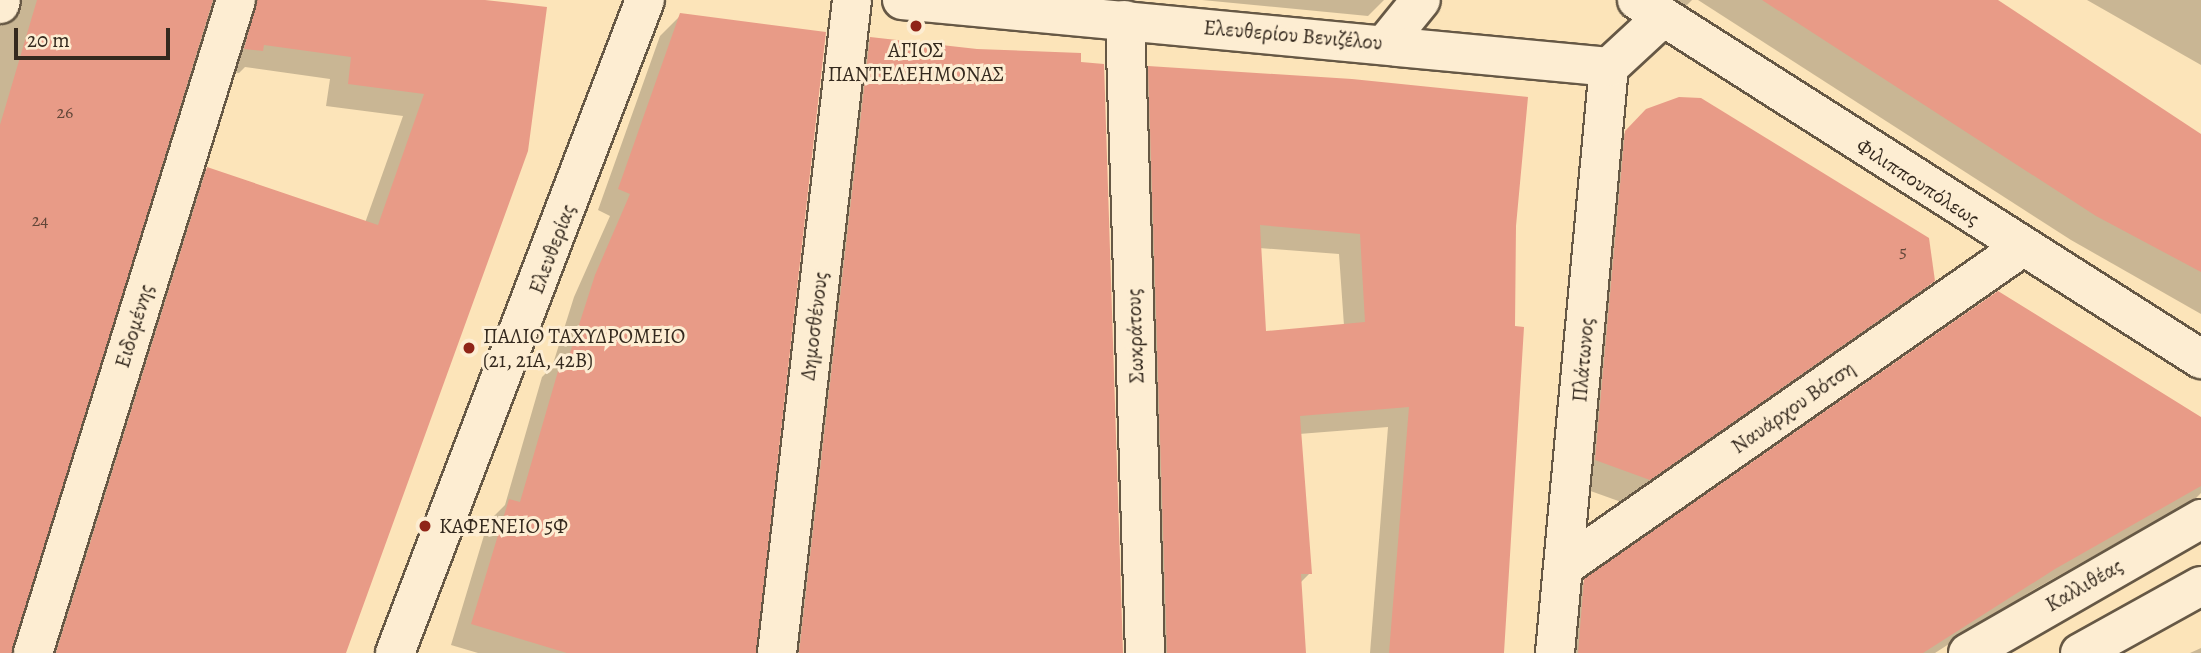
<!DOCTYPE html>
<html>
<head>
<meta charset="utf-8">
<style>
  body { margin:0 }
  #map { position:relative; width:2201px; height:653px; overflow:hidden; background:#fce4b9; font-family:Alegreya,serif }
  div>[style] { position:absolute }
  [style*='--x'] { left:calc(var(--x)*1px); top:calc(var(--y)*1px); width:calc(var(--w)*1px); rotate:calc(var(--a)*1deg) }
  .shadow>* { inset:0; background:#0003 }
  .building>* { inset:0; background:#e89b87 }
  .roads { filter:drop-shadow(2px 0 #665845) drop-shadow(-2px 0 #665845) drop-shadow(0 2px #665845) drop-shadow(0 -2px #665845) }
  .street>* { height:38px; margin:-19px; padding:0 19px; transform-origin:19px; border-radius:19px; background:#fdedd2 }
  .secondary>* { height:38px; margin:-19px; padding:0 19px; transform-origin:19px; border-radius:19px; background:#fdedd2 }
  .dots>* { width:19px; height:19px; translate:-50% -50%; box-sizing:border-box; border:4px solid #fdedd2; border-radius:50% }
  span { translate:-50% -50%; white-space:nowrap; text-align:center; line-height:1.15; -webkit-text-stroke:6px #fdedd2; paint-order:stroke }
  .number-label { font-size:18px; color:#614638 }
  .number-label span { -webkit-text-stroke-width:0 }
  .street-label { font-size:21px; color:#34291e }
  .poi-label { font-size:21px; color:#34291e }
  .left { translate:0 -50%; text-align:left }
  .scale { position:absolute; left:14px; top:28px; width:156px; height:32px; box-sizing:border-box; border:4px solid #34291e; border-top:0; padding-left:9px; font-size:21px; line-height:24px; white-space:nowrap; color:#34291e; -webkit-text-stroke:5px #fdedd2; paint-order:stroke }
</style>
</head>
<body>
<div id="map">
  <div class="shadow">
    <div style="clip-path:polygon(0 0,473px 0,345px 653px,41px 653px,185px 192px,207px 169px,365px 223px,403px 116px,326px 106px,330px 79px,245px 67px,239px 73px,222px 71px,220px 1px,214px 2px,12px 653px,0 653px)"></div>
    <div style="clip-path:polygon(1202px 0,1384px 0,1368px 16px)"></div>
    <div style="clip-path:polygon(1672px 0,1692px 0,1684px 8px)"></div>
    <div style="clip-path:polygon(1698px 0,1992px 0,2201px 138px,2201px 314px,2071px 240px)"></div>
    <div style="clip-path:polygon(2087px 0,2201px 0,2201px 65px)"></div>
    <div style="clip-path:polygon(681px 15px,754px 653px,478px 653px,451px 645px,488px 522px,505px 505px,542px 377px,552px 367px,574px 297px,610px 216px,598px 210px,660px 36px)"></div>
    <div style="clip-path:polygon(870px 39px,1121px 653px,781px 653px,849px 60px)"></div>
    <div style="clip-path:polygon(evenodd,1149px 68px,1515px 226px,1502px 653px,1370px 653px,1388px 427px,1299px 434px,1310px 573px,1300px 583px,1304px 653px,1146px 653px,1128px 89px,1149px 68px,1259px 248px,1339px 254px,1344px 326px,1264px 333px,1259px 248px)"></div>
    <div style="clip-path:polygon(1647px 110px,1934px 280px,1909px 305px,1624px 503px,1571px 484px,1602px 157px)"></div>
    <div style="clip-path:polygon(2201px 419px,2201px 493px,2196px 498px,2030px 592px,1935px 653px,1557px 653px,1562px 604px,1585px 581px)"></div>
    <div style="clip-path:polygon(2201px 648px,2201px 653px,2190px 653px)"></div>
  </div>
  <div class="building">
    <div style="clip-path:polygon(37px 0,213px 0,12px 653px,0 653px,0 125px)"></div>
    <div style="clip-path:polygon(257px 0,485px 0,547px 7px,528px 151px,346px 653px,56px 653px,207px 167px,378px 225px,424px 94px,348px 84px,351px 57px,264px 45px,263px 51px,244px 49px)"></div>
    <div style="clip-path:polygon(1762px 0,1998px 0,2201px 134px,2201px 272px,2096px 216px)"></div>
    <div style="clip-path:polygon(680px 13px,826px 32px,756px 653px,567px 653px,471px 624px,509px 499px,520px 502px,563px 354px,569px 356px,595px 275px,630px 194px,618px 189px)"></div>
    <div style="clip-path:polygon(870px 37px,977px 49px,1081px 53px,1081px 62px,1104px 64px,1123px 653px,799px 653px)"></div>
    <div style="clip-path:polygon(evenodd,1148px 66px,1352px 79px,1528px 97px,1516px 226px,1515px 326px,1524px 327px,1504px 653px,1389px 653px,1409px 407px,1300px 416px,1312px 574px,1301px 574px,1306px 653px,1167px 653px,1148px 66px,1260px 225px,1360px 234px,1365px 322px,1266px 331px,1260px 225px)"></div>
    <div style="clip-path:polygon(1679px 97px,1701px 98px,1929px 238px,1935px 281px,1650px 480px,1595px 460px,1625px 131px,1646px 109px)"></div>
    <div style="clip-path:polygon(1998px 291px,2201px 417px,2201px 486px,2055px 569px,1923px 653px,1578px 653px,1584px 579px)"></div>
  </div>
  <div class="roads">
    <div class="street">
      <div style="--x:0;--y:4;--w:4;--a:-76"></div>
      <div style="--x:1125;--y:20;--w:633;--a:88.19"></div>
      <div style="--x:1386;--y:43;--w:55;--a:-50.9"></div>
      <div style="--x:1565;--y:566;--w:556;--a:-34.89"></div>
      <div style="--x:33;--y:653;--w:684;--a:-72.73"></div>
      <div style="--x:777;--y:653;--w:657;--a:-83.45"></div>
      <div style="--x:1555;--y:653;--w:588;--a:-84.74"></div>
    </div>
    <div class="secondary">
      <div style="--x:902;--y:0;--w:710;--a:5.41"></div>
      <div style="--x:1609;--y:67;--w:74;--a:-42.8"></div>
      <div style="--x:1637;--y:0;--w:669;--a:32.48"></div>
      <div style="--x:395;--y:653;--w:699;--a:-69.05"></div>
      <div style="--x:1968;--y:653;--w:269;--a:-29.9"></div>
      <div style="--x:2080;--y:653;--w:138;--a:-29"></div>
    </div>
  </div>
  <div class="dots">
    <div style="left:916px;top:26px;background:#8f2418"></div>
    <div style="left:469px;top:348px;background:#8f2418"></div>
    <div style="left:425px;top:526px;background:#8f2418"></div>
  </div>
  <div class="number-label">
    <span style="left:65px;top:112px">26</span>
    <span style="left:40px;top:220px">24</span>
    <span style="left:1903px;top:251px">5</span>
  </div>
  <div class="street-label">
    <span style="left:1293px;top:35px;rotate:5deg">Ελευθερίου Βενιζέλου</span>
    <span style="left:1918px;top:182px;rotate:33deg">Φιλιππουπόλεως</span>
    <span style="left:552px;top:249px;rotate:-69deg">Ελευθερίας</span>
    <span style="left:134px;top:326px;rotate:-73deg">Ειδομένης</span>
    <span style="left:814px;top:326px;rotate:-83deg">Δημοσθένους</span>
    <span style="left:1135px;top:336px;rotate:-92deg">Σωκράτους</span>
    <span style="left:1583px;top:360px;rotate:-85deg">Πλάτωνος</span>
    <span style="left:1793px;top:407px;rotate:-35deg">Ναυάρχου Βότση</span>
    <span style="left:2084px;top:585px;rotate:-30deg">Καλλιθέας</span>
  </div>
  <div class="poi-label">
    <span style="left:916px;top:62px">ΑΓΙΟΣ<br>ΠΑΝΤΕΛΕΗΜΟΝΑΣ</span>
    <span class="left" style="left:483px;top:348px">ΠΑΛΙΟ ΤΑΧΥΔΡΟΜΕΙΟ<br>(21, 21Α, 42Β)</span>
    <span class="left" style="left:439px;top:526px">ΚΑΦΕΝΕΙΟ 5Φ</span>
  </div>
  <div class="scale">20 m</div>
</div>
</body>
</html>
